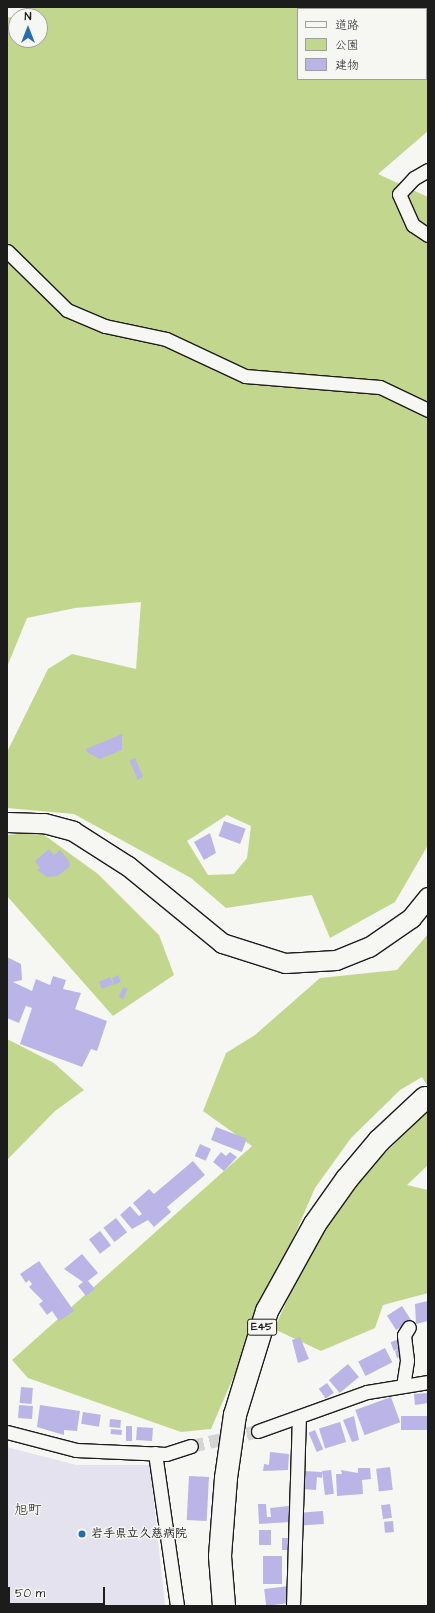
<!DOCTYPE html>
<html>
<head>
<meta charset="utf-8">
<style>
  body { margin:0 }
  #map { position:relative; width:435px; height:1613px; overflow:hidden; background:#f6f6f2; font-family:"Architects Daughter","Klee One",sans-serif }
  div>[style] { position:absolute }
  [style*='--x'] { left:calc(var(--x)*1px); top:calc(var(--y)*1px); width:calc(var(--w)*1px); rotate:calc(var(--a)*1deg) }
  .built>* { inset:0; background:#e4e2ee }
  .green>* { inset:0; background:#c2d78d }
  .building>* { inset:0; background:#bab5e6; transform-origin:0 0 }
  .street-tunnel>* { height:13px; margin-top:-6.5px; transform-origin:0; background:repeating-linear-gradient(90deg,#d5d5d2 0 13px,transparent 0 19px) }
  .roads { filter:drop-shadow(1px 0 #1c1c1c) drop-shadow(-1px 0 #1c1c1c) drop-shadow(0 1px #1c1c1c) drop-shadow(0 -1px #1c1c1c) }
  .street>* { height:13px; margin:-6.5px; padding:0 6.5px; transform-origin:6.5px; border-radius:6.5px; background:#f6f6f2 }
  .secondary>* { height:19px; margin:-9.5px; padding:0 9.5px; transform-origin:9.5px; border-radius:9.5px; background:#f6f6f2 }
  .highway>* { height:22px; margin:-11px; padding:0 11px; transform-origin:11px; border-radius:11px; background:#f6f6f2 }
  .dots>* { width:11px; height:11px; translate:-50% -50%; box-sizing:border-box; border:2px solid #f6f6f2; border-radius:50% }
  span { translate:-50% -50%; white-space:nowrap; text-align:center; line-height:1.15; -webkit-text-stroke:3px #f6f6f2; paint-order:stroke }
  .shield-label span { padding:1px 3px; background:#f6f6f2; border:1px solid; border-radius:3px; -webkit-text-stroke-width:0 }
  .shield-label { font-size:11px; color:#1c1c1c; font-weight:700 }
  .poi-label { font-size:12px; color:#1c1c1c; font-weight:700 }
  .left { translate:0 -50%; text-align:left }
  .quarter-label { font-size:14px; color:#1c1c1c }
  .frame { position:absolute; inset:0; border:8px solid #1c1c1c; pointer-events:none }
  .legend { position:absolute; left:297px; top:8px; width:130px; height:72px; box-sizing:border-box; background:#f6f6f2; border:1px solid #9f9f9c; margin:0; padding:5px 7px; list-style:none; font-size:12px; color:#1c1c1c }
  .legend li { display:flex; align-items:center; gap:8px; height:20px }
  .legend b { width:20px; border:1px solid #9f9f9c }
  .north { position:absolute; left:8px; top:8px; width:40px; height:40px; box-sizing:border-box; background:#f6f6f2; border:1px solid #9f9f9c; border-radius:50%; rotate:0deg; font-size:11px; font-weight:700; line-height:16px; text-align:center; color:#1c1c1c }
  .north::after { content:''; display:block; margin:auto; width:14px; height:18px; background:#1f6fb2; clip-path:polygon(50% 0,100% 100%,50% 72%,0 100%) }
  .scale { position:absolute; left:8px; top:1587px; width:97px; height:18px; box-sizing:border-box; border:2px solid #1c1c1c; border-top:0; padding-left:5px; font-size:12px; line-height:14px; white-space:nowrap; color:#1c1c1c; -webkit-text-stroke:3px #f6f6f2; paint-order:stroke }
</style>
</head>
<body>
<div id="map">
  <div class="built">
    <div style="clip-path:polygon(7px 1447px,76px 1465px,150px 1465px,165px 1606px,7px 1606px)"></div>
  </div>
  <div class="green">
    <div style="clip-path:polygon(evenodd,26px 7px,428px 7px,428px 131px,378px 174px,428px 197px,428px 845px,395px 902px,330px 938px,312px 895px,226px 908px,191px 878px,74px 814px,7px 808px,7px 752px,48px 669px,72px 654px,136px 669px,141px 602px,75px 608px,27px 618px,7px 667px,7px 17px,16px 18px,16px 40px,40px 40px,40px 16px,22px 16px,26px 7px,298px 9px,426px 9px,426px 79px,298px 79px,298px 9px,26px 7px,227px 815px,251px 826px,247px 858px,234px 874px,208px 875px,187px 841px,227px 815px)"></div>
    <div style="clip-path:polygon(40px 832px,98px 874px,159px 935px,174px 975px,113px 1016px,7px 896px,7px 835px)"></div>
    <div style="clip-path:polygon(428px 934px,428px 1087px,422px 1077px,400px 1090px,351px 1138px,315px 1188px,211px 1429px,181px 1432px,28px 1378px,12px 1360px,252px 1146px,203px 1111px,226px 1053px,255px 1035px,320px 978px,397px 970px)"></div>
    <div style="clip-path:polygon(7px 1039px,54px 1063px,84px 1090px,55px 1111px,8px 1159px)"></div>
    <div style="clip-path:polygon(428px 1111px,428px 1165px,407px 1185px,428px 1190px,428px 1293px,383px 1305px,375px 1328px,321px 1351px,274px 1329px,313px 1244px,373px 1165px)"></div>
  </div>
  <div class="building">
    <div style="clip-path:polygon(122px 734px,122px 750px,100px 759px,88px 753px,86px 749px)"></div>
    <div style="left:135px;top:758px;width:21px;height:6px;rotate:67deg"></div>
    <div style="left:224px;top:821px;width:23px;height:16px;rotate:20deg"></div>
    <div style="clip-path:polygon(210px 833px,216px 853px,204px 860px,194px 842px)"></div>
    <div style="clip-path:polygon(49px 849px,54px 855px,60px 850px,69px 861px,70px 866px,58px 876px,47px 877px,37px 870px,40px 868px,35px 861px)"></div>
    <div style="clip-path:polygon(7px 957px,21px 964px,22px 980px,13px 982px,32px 991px,36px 979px,50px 985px,53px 976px,66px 980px,63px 989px,81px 993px,75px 1009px,107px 1021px,97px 1051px,91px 1049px,82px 1067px,20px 1044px,32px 1008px,26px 1006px,29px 998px,19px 1023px,7px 1018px)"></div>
    <div style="clip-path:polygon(118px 975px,121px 982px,114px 985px,112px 978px)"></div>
    <div style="left:110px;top:977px;width:8px;height:12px;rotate:67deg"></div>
    <div style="left:123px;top:987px;width:5px;height:11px;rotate:22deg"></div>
    <div style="left:216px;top:1127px;width:33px;height:14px;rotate:21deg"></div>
    <div style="left:200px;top:1144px;width:12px;height:13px;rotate:24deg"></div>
    <div style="clip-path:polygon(221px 1152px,226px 1156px,230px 1152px,237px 1157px,224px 1171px,213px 1162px)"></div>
    <div style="clip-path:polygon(193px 1161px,205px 1175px,167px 1207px,171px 1212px,154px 1227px,148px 1220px,132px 1229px,120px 1215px,130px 1206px,139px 1216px,142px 1214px,133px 1203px,149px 1189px,154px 1194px)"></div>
    <div style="left:116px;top:1218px;width:18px;height:16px;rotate:52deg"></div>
    <div style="left:100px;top:1231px;width:18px;height:14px;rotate:52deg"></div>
    <div style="clip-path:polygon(82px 1254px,98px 1273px,88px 1281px,95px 1289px,86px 1296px,78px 1286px,83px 1282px,64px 1269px)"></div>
    <div style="clip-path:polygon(39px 1261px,74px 1311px,59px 1321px,52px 1311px,47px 1315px,39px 1304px,43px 1301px,29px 1287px,32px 1284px,29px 1280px,26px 1283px,20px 1274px)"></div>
    <div style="clip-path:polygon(428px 1301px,428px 1321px,416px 1324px,415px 1304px)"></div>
    <div style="left:402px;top:1306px;width:17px;height:18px;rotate:57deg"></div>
    <div style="clip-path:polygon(300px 1337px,309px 1359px,298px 1363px,292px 1340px)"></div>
    <div style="left:399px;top:1339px;width:9px;height:9px;rotate:69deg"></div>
    <div style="left:385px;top:1348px;width:16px;height:30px;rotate:63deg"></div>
    <div style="clip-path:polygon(402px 1348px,405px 1355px,397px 1358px,395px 1351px)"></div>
    <div style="left:348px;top:1364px;width:17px;height:25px;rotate:50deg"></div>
    <div style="left:327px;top:1383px;width:12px;height:10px;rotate:55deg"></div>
    <div style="left:21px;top:1387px;width:12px;height:16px;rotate:5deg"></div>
    <div style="clip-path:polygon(428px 1393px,428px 1403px,415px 1405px,414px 1394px)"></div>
    <div style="left:391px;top:1397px;width:27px;height:38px;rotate:70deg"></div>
    <div style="left:19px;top:1405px;width:14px;height:13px;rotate:4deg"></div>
    <div style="clip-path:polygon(40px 1405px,80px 1411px,77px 1431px,64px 1430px,64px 1435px,37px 1427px)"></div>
    <div style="left:83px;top:1412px;width:18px;height:12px;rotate:9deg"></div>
    <div style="clip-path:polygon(354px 1416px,359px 1440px,352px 1442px,343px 1420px)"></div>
    <div style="left:428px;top:1416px;width:14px;height:27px;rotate:90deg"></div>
    <div style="left:110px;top:1419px;width:11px;height:8px;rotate:5deg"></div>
    <div style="left:340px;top:1422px;width:21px;height:22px;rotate:73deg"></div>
    <div style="left:126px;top:1426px;width:6px;height:15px"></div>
    <div style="left:137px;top:1427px;width:16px;height:13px;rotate:4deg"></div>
    <div style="left:111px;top:1429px;width:11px;height:5px;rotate:5deg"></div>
    <div style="left:315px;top:1430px;width:21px;height:7px;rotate:67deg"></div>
    <div style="clip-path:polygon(270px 1452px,289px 1454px,288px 1470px,263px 1471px,264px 1464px,269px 1465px)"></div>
    <div style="left:390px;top:1467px;width:23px;height:14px;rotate:83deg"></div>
    <div style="clip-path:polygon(358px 1468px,370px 1468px,371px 1479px,362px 1480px,363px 1494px,337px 1496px,336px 1474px,342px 1474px,341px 1470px,358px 1473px)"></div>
    <div style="left:331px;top:1470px;width:24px;height:9px;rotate:83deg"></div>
    <div style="clip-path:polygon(303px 1471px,322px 1472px,322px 1478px,317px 1477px,316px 1490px,302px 1489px)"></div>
    <div style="left:189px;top:1476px;width:20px;height:44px;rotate:3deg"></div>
    <div style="clip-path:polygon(258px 1504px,266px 1504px,267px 1517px,271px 1517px,270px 1508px,289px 1506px,290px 1522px,259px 1524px)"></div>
    <div style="left:390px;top:1504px;width:14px;height:9px;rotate:82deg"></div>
    <div style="left:323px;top:1511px;width:13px;height:20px;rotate:86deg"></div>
    <div style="left:393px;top:1521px;width:11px;height:9px;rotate:85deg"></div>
    <div style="left:259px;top:1530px;width:12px;height:15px"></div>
    <div style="left:282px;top:1538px;width:7px;height:12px"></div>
    <div style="left:263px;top:1556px;width:19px;height:28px"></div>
    <div style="left:289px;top:1586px;width:17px;height:25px;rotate:83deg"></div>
  </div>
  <div class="street-tunnel">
    <div style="--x:191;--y:1446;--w:69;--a:-12.6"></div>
  </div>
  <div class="roads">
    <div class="street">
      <div style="--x:428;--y:170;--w:16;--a:150"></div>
      <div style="--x:414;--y:178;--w:22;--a:133"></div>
      <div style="--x:399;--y:194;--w:34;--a:66"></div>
      <div style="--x:413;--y:225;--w:18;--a:34"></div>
      <div style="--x:7;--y:251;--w:84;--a:44.5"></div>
      <div style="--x:67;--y:310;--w:41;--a:22.8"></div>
      <div style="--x:105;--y:326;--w:62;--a:12"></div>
      <div style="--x:166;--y:339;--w:87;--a:25.1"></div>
      <div style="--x:245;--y:376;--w:135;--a:4.7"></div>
      <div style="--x:380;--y:387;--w:53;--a:25.6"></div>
      <div style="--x:403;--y:1386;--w:26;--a:-81"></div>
      <div style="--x:407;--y:1360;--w:25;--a:-97"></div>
      <div style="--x:404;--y:1335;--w:9;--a:-58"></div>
      <div style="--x:258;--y:1431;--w:116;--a:-19.7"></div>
      <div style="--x:367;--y:1392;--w:62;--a:-9.3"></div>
      <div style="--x:7;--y:1432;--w:71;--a:14.6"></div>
      <div style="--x:76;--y:1450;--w:90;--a:2.5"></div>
      <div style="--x:166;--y:1454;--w:26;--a:-18"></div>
      <div style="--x:155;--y:1453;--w:155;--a:81.8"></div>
      <div style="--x:293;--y:1606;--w:187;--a:-88.2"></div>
    </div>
    <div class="secondary">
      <div style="--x:7;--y:822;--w:37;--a:2"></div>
      <div style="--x:44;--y:823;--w:30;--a:15"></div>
      <div style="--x:73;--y:831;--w:65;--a:32.5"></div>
      <div style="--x:128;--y:866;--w:122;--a:39.3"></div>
      <div style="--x:222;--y:943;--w:66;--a:17.6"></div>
      <div style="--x:285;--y:963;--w:51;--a:-3.4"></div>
      <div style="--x:336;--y:960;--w:35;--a:-22"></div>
      <div style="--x:369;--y:947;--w:51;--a:-34.6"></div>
      <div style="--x:411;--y:918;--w:27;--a:-51"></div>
    </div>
    <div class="highway">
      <div style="--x:224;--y:1606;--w:50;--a:-94.6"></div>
      <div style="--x:220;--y:1556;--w:78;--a:-85.6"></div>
      <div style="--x:226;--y:1478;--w:64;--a:-81.9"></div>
      <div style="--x:235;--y:1415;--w:109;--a:-72.9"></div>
      <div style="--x:267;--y:1311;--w:99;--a:-61.1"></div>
      <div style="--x:315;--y:1224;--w:55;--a:-54.6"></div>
      <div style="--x:347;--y:1179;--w:50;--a:-49.9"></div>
      <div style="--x:379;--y:1141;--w:63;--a:-43.1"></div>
    </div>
  </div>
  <div class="dots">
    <div style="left:82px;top:1534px;background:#1f6fb2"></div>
  </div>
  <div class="shield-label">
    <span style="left:262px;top:1327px">E45</span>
  </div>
  <div class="poi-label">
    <span class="left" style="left:91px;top:1534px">岩手県立久慈病院</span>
  </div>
  <div class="quarter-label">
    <span style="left:28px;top:1510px">旭町</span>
  </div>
  <div class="frame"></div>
  <ul class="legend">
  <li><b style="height:5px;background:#f6f6f2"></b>道路</li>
  <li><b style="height:11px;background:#c2d78d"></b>公園</li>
  <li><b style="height:11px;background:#bab5e6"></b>建物</li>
  </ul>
  <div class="north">N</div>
  <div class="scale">50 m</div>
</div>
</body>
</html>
